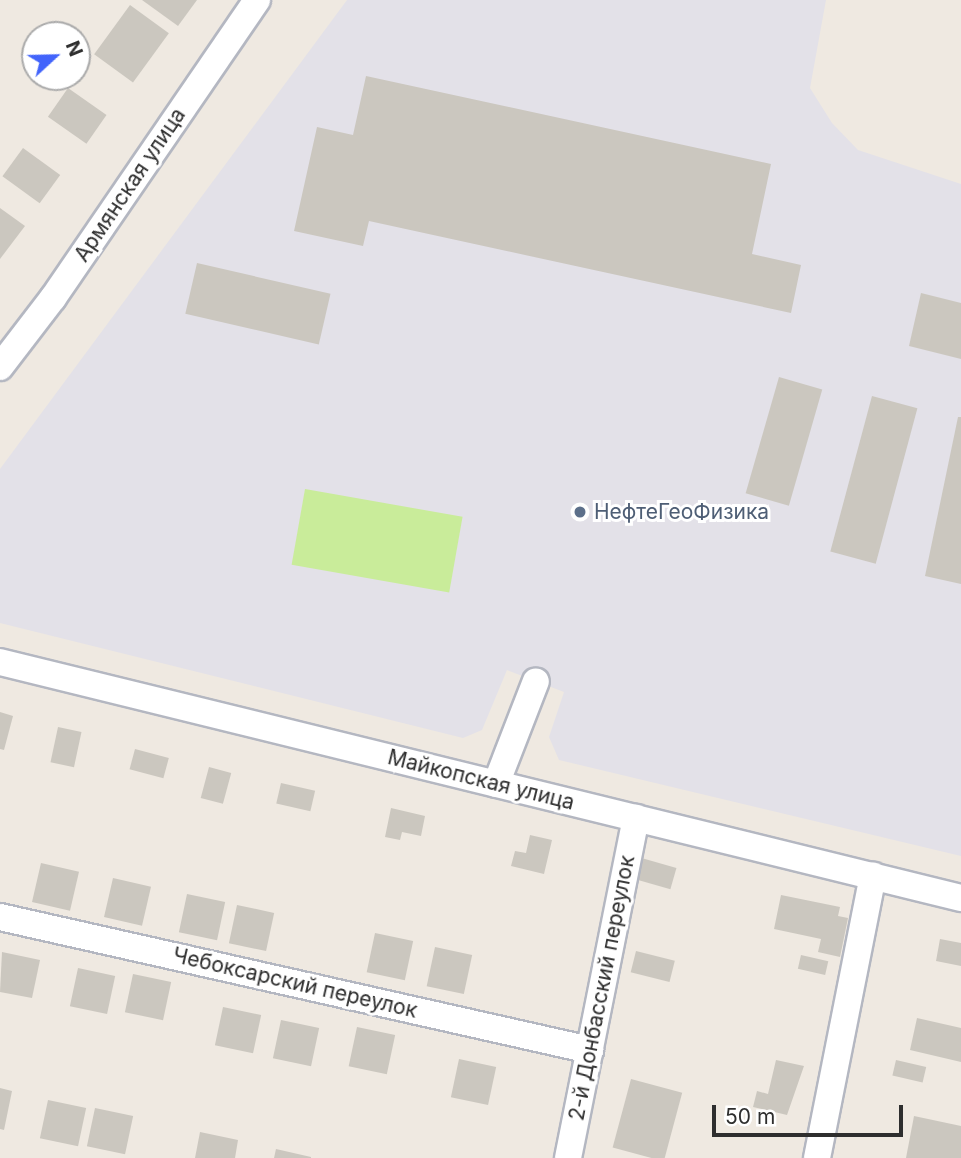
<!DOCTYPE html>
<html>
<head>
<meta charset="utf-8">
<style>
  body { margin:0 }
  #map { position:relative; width:961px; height:1158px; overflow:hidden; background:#efe9e1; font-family:Inter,sans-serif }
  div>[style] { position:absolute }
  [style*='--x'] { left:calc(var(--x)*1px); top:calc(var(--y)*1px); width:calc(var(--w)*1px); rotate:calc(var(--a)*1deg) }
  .industrial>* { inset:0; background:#e3e1e8 }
  .pitch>* { inset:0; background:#c9ec9a; transform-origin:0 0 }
  .building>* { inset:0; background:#cbc7bf; transform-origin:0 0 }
  .roads { filter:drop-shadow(2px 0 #b4b7c1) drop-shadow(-2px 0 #b4b7c1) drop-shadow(0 2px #b4b7c1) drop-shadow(0 -2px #b4b7c1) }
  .minor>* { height:26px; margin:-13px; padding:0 13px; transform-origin:13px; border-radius:13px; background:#fff }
  .dots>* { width:19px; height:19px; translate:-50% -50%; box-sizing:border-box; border:4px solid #fff; border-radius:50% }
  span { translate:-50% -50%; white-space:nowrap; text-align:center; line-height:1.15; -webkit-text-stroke:6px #fff; paint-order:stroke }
  .street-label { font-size:21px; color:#2e2e2e }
  .service-label { font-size:21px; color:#4e5e75 }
  .left { translate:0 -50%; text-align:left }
  .north { position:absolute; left:21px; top:21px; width:70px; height:70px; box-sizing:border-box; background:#fff; border:2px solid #ababab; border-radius:50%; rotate:68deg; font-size:19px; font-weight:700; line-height:28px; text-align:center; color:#2e2e2e }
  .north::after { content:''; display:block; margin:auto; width:24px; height:32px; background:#4264fb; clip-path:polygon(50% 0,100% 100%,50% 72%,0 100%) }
  .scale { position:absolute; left:712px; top:1105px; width:191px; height:32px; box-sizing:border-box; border:4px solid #2e2e2e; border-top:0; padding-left:9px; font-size:21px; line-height:24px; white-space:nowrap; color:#2e2e2e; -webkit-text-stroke:5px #fff; paint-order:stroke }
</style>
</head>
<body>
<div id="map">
  <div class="industrial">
    <div style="clip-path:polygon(347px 0,826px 0,810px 88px,832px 123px,858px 150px,961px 184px,961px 856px,559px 760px,549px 737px,564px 692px,507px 670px,482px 730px,463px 738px,0 623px,0 469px)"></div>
  </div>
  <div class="pitch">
    <div style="left:305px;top:489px;width:160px;height:77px;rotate:10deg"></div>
  </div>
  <div class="building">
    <div style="clip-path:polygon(142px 0,197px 0,178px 26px)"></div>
    <div style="left:130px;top:5px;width:48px;height:61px;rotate:36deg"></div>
    <div style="clip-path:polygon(366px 76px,771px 164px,752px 254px,801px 265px,791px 313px,369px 221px,363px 246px,294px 231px,317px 127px,353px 135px)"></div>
    <div style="left:68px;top:88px;width:47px;height:35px;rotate:35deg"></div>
    <div style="left:23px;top:148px;width:46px;height:35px;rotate:36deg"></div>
    <div style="clip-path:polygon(0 208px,25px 226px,0 259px)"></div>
    <div style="left:197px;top:263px;width:137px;height:52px;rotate:13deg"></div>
    <div style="clip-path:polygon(921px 293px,961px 303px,961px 359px,909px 346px)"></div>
    <div style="left:779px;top:377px;width:45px;height:121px;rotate:16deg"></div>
    <div style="left:872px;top:396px;width:47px;height:161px;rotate:15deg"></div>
    <div style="clip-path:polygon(958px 417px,961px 417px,961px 584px,925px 576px)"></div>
    <div style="clip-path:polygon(0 712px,13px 716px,4px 750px,0 749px)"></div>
    <div style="left:58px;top:727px;width:24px;height:36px;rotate:12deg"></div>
    <div style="left:135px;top:749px;width:35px;height:21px;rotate:15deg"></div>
    <div style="left:209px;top:767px;width:23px;height:32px;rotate:15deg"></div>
    <div style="left:281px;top:783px;width:35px;height:21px;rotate:13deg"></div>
    <div style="clip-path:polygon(391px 808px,425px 816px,421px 836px,402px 832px,400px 840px,385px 837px)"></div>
    <div style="clip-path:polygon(530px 835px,552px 840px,544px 874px,511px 866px,515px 851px,526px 853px)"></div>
    <div style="left:638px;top:857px;width:40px;height:22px;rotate:16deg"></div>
    <div style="left:41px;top:863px;width:39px;height:40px;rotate:13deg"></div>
    <div style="left:113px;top:878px;width:39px;height:40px;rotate:13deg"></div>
    <div style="left:187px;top:894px;width:39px;height:39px;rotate:12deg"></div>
    <div style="clip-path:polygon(781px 895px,840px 907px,838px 916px,848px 918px,840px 957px,818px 952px,821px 939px,774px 929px)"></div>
    <div style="left:237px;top:905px;width:38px;height:39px;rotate:12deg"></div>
    <div style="left:375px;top:933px;width:39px;height:40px;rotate:12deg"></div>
    <div style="clip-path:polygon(940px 939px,961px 943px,961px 966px,936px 961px)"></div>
    <div style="left:435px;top:947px;width:38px;height:40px;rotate:12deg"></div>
    <div style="left:636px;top:951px;width:40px;height:22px;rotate:14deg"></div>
    <div style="clip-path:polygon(2px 952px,40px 960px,32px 998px,0 992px)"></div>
    <div style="left:801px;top:955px;width:28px;height:14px;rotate:13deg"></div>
    <div style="left:78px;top:968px;width:38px;height:39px;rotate:12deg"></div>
    <div style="left:133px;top:974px;width:39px;height:39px;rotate:12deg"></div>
    <div style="left:223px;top:1007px;width:39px;height:39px;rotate:12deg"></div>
    <div style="clip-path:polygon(917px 1018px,961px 1028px,961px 1062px,910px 1050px)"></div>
    <div style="left:281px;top:1020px;width:39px;height:39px;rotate:12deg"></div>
    <div style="left:357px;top:1027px;width:39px;height:40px;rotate:12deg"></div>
    <div style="left:459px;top:1059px;width:38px;height:39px;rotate:12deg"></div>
    <div style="clip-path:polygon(776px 1060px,804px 1066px,787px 1115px,753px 1107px,757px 1091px,768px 1094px)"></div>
    <div style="left:896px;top:1060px;width:31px;height:16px;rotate:13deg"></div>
    <div style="left:631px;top:1079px;width:53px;height:71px;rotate:15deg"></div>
    <div style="clip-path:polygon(0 1088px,12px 1091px,4px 1130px,0 1129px)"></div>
    <div style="left:48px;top:1100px;width:39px;height:39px;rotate:12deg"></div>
    <div style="left:95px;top:1108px;width:39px;height:39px;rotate:12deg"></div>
    <div style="clip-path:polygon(914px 1116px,961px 1126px,961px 1158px,906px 1158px)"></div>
    <div style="clip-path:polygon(200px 1132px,238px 1140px,235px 1158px,195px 1158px)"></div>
    <div style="clip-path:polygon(276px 1149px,311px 1157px,311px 1158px,274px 1158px)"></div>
  </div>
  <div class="roads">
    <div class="minor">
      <div style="--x:0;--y:367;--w:87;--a:-52.5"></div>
      <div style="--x:53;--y:298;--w:361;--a:-55.6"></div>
      <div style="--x:0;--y:662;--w:990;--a:13.8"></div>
      <div style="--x:496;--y:784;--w:110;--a:-68.8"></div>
      <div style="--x:0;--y:917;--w:605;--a:12.7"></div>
      <div style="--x:568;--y:1158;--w:347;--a:-78.7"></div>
      <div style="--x:817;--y:1158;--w:288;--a:-78.8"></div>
    </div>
  </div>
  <div class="dots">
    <div style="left:580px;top:512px;background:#5c6f8a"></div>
  </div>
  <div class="street-label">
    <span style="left:130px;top:185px;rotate:-56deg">Армянская улица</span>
    <span style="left:481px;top:780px;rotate:14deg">Майкопская улица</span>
    <span style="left:295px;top:983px;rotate:13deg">Чебоксарский переулок</span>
    <span style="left:602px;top:988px;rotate:-79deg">2-й Донбасский переулок</span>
  </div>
  <div class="service-label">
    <span class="left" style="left:594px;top:512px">НефтеГеоФизика</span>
  </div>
  <div class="north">N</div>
  <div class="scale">50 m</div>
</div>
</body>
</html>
